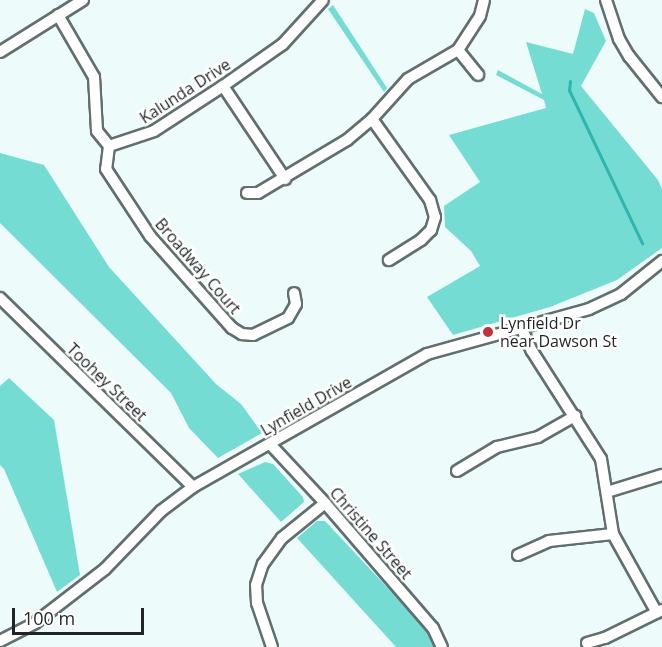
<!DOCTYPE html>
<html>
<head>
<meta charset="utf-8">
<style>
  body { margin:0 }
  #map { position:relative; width:662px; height:647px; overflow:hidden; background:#edfcfa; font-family:"Open Sans",sans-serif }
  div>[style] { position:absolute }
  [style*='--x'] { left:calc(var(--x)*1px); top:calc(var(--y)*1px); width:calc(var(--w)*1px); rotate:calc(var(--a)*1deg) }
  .green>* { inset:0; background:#75dcd3 }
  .stream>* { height:3px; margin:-1.5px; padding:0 1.5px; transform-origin:1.5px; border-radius:1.5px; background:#2fb5ac }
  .roads { filter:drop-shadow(2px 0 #626f6e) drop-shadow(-2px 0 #626f6e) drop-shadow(0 2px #626f6e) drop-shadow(0 -2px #626f6e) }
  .minor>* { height:10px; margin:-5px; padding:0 5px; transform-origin:5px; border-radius:5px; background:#fff }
  .dots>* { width:16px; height:16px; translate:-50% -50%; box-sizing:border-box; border:3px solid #fff; border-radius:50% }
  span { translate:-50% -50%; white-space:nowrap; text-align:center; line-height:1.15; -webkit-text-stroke:5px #fff; paint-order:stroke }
  .street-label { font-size:16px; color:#1f2524 }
  .poi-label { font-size:16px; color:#1f2524 }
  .left { translate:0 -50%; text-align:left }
  .scale { position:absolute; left:12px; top:608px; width:132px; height:27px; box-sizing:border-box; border:3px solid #1f2524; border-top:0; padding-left:8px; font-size:18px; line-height:21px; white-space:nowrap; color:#1f2524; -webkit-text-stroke:4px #fff; paint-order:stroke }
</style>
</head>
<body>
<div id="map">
  <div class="green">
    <div style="clip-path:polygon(333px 5px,387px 88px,384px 92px,328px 9px)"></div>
    <div style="clip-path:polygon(585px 9px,594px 13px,606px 41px,581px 86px,658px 180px,662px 189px,662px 248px,617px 280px,550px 307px,453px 335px,427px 297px,480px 266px,471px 251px,445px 227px,444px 206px,480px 182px,449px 135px,546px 108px,544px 100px,496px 75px,498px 70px,542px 94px,526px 42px,573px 54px)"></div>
    <div style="clip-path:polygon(0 153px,44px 165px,109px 267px,216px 384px,241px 404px,262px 433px,218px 458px,189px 428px,171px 393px,0 223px)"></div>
    <div style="clip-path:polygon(9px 378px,54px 420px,80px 575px,57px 592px,4px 469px,0 465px,0 386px)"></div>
    <div style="clip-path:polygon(265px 462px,273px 464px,303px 497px,304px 502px,281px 522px,238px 474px)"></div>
    <div style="clip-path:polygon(317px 521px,325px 521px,431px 634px,435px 647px,396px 647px,297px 538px)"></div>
  </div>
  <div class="stream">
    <div style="--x:570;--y:81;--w:9;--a:96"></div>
    <div style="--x:569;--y:90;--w:170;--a:64.5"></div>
  </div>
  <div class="roads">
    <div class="minor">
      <div style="--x:606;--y:0;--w:41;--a:71.6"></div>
      <div style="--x:619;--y:39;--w:20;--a:60"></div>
      <div style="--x:629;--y:56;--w:53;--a:51.2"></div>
      <div style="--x:58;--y:15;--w:72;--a:59.9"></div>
      <div style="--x:94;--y:77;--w:54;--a:86.8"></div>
      <div style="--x:97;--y:131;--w:19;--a:51"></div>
      <div style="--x:458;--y:50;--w:32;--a:51"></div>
      <div style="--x:0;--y:52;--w:98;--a:-32.1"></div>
      <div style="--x:223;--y:86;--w:112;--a:56.3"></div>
      <div style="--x:372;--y:119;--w:100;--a:54.4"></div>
      <div style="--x:430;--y:200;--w:18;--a:74"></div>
      <div style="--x:435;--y:217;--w:14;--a:107"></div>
      <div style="--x:431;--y:230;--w:14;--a:135"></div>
      <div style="--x:421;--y:240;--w:38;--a:148"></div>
      <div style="--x:109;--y:146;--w:23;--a:97"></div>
      <div style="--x:106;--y:169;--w:80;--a:56.7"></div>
      <div style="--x:150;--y:236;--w:123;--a:48.3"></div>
      <div style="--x:232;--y:328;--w:12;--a:31"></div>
      <div style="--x:242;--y:334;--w:11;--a:5"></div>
      <div style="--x:253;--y:335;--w:39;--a:-26"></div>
      <div style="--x:288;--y:318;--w:16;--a:-60"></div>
      <div style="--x:296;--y:304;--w:11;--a:-100"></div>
      <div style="--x:109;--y:146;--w:47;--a:-18.4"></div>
      <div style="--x:154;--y:131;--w:82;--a:-33.1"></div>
      <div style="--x:223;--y:86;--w:73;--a:-35"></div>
      <div style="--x:283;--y:44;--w:59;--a:-47.7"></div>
      <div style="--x:247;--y:193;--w:11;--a:0"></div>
      <div style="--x:258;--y:193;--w:104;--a:-30.8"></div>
      <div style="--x:347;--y:140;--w:33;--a:-40"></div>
      <div style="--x:372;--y:119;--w:54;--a:-48"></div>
      <div style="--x:408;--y:79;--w:58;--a:-30.1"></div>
      <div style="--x:458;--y:50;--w:40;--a:-57.1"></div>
      <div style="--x:480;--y:16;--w:16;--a:-76"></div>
      <div style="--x:0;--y:298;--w:270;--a:44.4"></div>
      <div style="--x:522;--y:329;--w:24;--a:66"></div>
      <div style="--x:532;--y:351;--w:128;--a:57.4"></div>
      <div style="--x:601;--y:459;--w:76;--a:80.9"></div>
      <div style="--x:613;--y:534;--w:90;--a:60.9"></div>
      <div style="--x:270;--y:444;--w:81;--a:47"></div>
      <div style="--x:325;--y:503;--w:165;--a:49.2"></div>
      <div style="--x:433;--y:628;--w:21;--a:65"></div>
      <div style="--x:457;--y:471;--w:47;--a:-31"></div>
      <div style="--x:497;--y:447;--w:42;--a:-13.7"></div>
      <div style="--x:538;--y:437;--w:43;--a:-29.6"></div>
      <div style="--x:607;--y:492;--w:58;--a:-17.2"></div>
      <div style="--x:518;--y:555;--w:34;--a:-24"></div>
      <div style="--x:549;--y:541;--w:64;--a:-6.2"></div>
      <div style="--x:0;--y:641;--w:39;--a:-27"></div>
      <div style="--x:35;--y:623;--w:88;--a:-37.6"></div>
      <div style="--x:105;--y:569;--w:81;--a:-46"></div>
      <div style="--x:161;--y:511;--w:40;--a:-37"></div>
      <div style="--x:193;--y:487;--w:269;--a:-29.6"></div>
      <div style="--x:427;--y:354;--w:168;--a:-15.5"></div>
      <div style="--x:589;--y:309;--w:35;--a:-25"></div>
      <div style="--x:621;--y:294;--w:53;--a:-38.8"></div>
      <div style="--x:587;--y:643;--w:19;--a:-16"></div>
      <div style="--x:605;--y:638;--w:64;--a:-26.2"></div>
      <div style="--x:272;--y:647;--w:46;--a:-108.8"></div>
      <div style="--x:257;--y:603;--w:18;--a:-93"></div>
      <div style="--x:256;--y:585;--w:22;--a:-72"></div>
      <div style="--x:263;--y:564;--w:32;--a:-54"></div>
      <div style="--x:282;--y:538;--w:55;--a:-39.1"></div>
    </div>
  </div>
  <div class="dots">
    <div style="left:488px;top:332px;background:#c13138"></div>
  </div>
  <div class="street-label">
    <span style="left:185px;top:91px;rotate:-33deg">Kalunda Drive</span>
    <span style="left:198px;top:266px;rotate:49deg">Broadway Court</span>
    <span style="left:107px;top:382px;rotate:44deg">Toohey Street</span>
    <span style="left:306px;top:406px;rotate:-30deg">Lynfield Drive</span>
    <span style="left:371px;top:533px;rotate:49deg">Christine Street</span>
  </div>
  <div class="poi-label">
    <span class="left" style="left:500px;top:332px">Lynfield Dr<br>near Dawson St</span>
  </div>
  <div class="scale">100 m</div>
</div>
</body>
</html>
